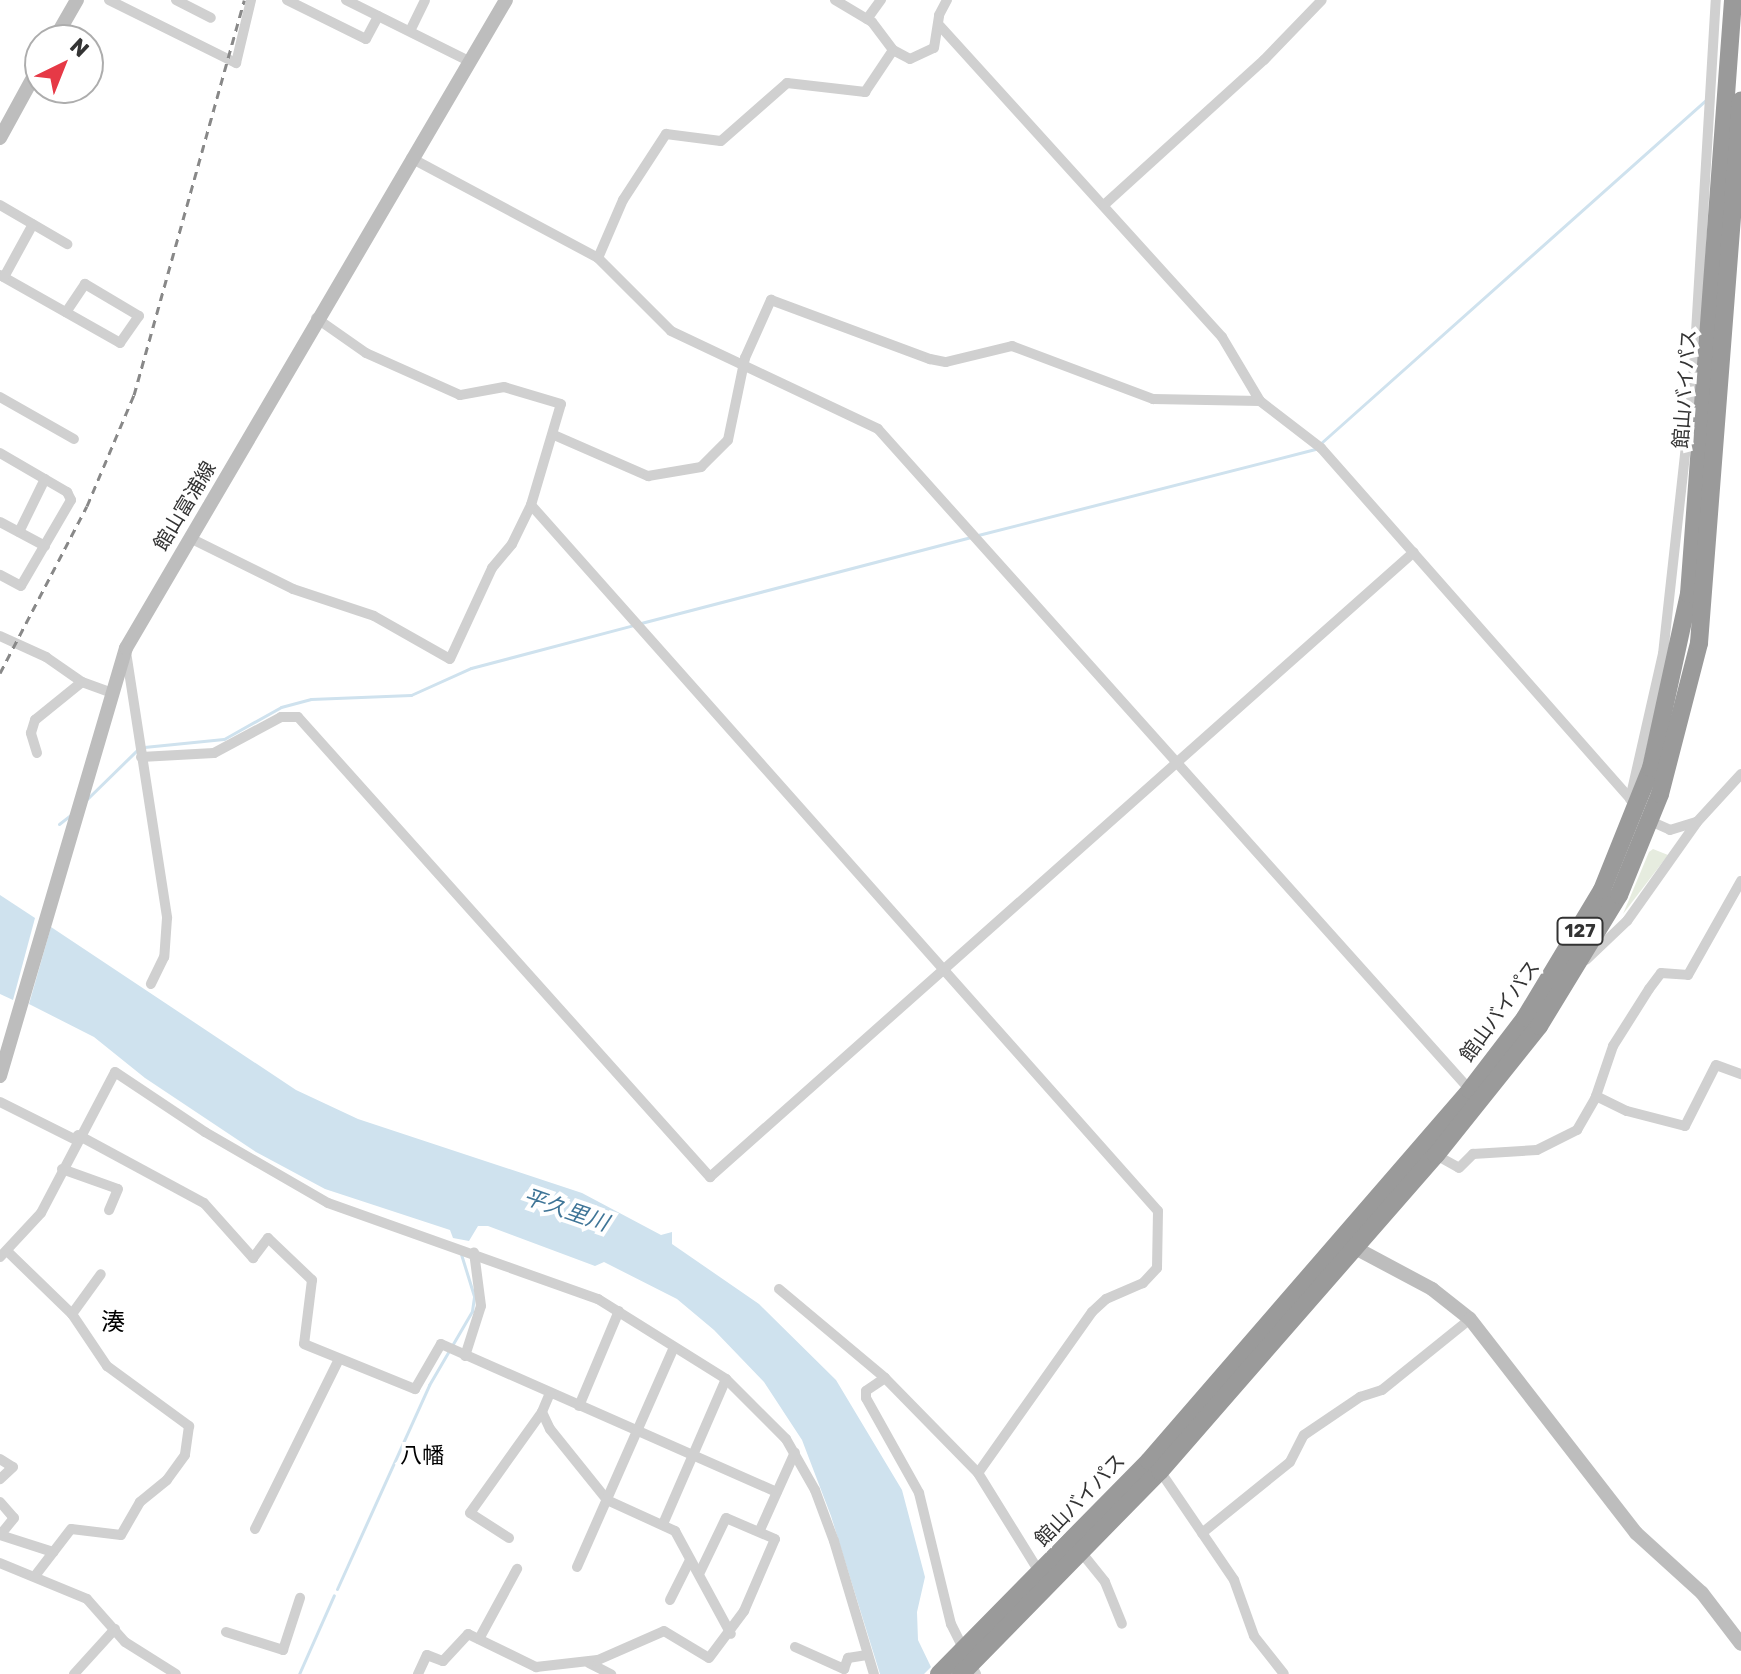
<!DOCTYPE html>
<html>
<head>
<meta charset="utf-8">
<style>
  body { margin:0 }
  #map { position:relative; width:1741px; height:1674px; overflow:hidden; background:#fff; font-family:Rubik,"Noto Sans JP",sans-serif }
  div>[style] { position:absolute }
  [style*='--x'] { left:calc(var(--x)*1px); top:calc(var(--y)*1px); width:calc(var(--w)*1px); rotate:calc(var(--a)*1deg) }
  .green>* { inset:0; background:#e6ecdf }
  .water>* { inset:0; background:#cfe2ee }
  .stream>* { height:3px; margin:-1.5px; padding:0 1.5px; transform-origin:1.5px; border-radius:1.5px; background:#cfe2ee }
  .street>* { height:10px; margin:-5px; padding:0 5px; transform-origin:5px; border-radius:5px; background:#d0d0d0 }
  .secondary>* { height:14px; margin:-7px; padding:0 7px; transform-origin:7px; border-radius:7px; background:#bdbdbd }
  .highway>* { height:18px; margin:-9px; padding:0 9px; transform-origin:9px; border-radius:9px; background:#9a9a9a }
  .rail>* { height:3px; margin-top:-1.5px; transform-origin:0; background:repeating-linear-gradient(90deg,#888 0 8px,transparent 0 14px) }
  span { translate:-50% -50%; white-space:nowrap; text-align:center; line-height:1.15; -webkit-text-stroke:8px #fff; paint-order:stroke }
  .shield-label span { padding:2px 6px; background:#fff; border:2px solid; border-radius:6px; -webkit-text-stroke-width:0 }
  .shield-label { font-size:18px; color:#333; font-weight:700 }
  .street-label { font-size:20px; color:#333 }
  .water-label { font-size:22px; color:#3f7597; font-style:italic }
  .neighbourhood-label { font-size:22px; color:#000 }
  .quarter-label { font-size:24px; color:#000 }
  .north { position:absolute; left:24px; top:24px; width:80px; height:80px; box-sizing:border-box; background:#fff; border:2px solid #adadad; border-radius:50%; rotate:43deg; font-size:22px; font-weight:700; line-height:32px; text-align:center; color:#333 }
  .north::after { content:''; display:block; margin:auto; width:28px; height:36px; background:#e63946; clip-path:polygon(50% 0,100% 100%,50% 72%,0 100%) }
</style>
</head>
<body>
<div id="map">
  <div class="green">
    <div style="clip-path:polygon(1653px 849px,1668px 855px,1623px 914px,1649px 852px)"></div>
  </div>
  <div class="water">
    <div style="clip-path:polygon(0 895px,35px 918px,13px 1000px,0 994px)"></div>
    <div style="clip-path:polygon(51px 927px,296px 1090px,358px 1119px,582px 1193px,661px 1235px,672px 1232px,672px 1244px,759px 1304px,836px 1380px,902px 1490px,925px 1577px,917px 1612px,918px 1640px,931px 1667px,924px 1674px,880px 1674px,831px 1516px,802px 1440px,764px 1382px,714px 1330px,677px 1299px,604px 1262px,595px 1266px,488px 1226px,478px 1226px,469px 1241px,453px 1238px,450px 1230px,325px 1189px,256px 1152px,145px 1078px,94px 1037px,29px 1004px)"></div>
  </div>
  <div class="stream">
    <div style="--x:1321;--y:443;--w:516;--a:-41.7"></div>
    <div style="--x:978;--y:535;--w:348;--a:-14.3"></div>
    <div style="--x:641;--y:623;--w:341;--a:-14.6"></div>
    <div style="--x:144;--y:747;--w:80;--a:-5.7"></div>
    <div style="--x:224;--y:739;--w:65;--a:-29.3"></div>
    <div style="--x:281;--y:707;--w:31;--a:-15"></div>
    <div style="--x:311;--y:699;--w:100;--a:-2.3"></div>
    <div style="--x:411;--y:695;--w:66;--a:-24.2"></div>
    <div style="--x:471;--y:668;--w:169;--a:-14.8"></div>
    <div style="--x:86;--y:800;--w:71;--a:-44.4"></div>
    <div style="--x:59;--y:824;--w:16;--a:-38"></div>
    <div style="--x:337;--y:1589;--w:224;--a:-65.7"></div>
    <div style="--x:429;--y:1385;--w:86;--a:-59.8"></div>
    <div style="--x:472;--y:1311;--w:15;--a:-82"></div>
    <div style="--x:474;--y:1296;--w:44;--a:-107.2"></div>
    <div style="--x:299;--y:1674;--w:86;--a:-66.1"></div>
  </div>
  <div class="street">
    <div style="--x:109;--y:0;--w:142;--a:26.4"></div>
    <div style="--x:236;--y:63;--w:65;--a:-76.6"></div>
    <div style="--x:176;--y:0;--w:39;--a:27"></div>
    <div style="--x:287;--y:0;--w:88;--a:26.3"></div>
    <div style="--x:366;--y:39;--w:26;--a:-62"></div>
    <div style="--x:346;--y:0;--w:137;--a:26.4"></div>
    <div style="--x:835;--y:0;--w:43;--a:30.7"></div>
    <div style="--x:872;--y:22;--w:35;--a:53"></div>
    <div style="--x:893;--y:50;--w:19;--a:28"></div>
    <div style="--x:910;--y:59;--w:26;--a:-25"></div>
    <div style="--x:934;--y:48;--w:33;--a:-81"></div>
    <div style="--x:939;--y:15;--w:17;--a:-62"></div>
    <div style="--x:867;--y:19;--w:24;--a:-54"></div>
    <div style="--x:940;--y:26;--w:420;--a:47.8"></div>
    <div style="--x:1222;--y:337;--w:74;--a:59.3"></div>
    <div style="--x:1260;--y:401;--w:77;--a:37.6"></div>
    <div style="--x:1321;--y:448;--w:480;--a:48.6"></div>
    <div style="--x:410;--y:31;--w:34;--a:-64"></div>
    <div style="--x:411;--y:158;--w:212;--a:28.1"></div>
    <div style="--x:598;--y:258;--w:103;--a:45"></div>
    <div style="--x:671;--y:331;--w:229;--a:25.3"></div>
    <div style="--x:878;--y:429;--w:887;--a:48.15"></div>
    <div style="--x:0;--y:205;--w:78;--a:30.2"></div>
    <div style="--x:1104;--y:205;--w:216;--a:-42.2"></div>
    <div style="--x:1264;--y:60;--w:83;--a:-46"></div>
    <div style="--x:598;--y:258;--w:63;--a:-66.7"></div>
    <div style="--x:623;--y:200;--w:79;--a:-56.9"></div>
    <div style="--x:666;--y:134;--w:55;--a:7.3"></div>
    <div style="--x:721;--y:141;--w:88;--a:-41.3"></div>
    <div style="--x:787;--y:83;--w:79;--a:6.6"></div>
    <div style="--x:865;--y:92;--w:50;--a:-56.3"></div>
    <div style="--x:0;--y:275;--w:138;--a:29.5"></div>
    <div style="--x:120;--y:343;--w:33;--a:-55"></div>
    <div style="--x:139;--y:316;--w:63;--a:-149.3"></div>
    <div style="--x:85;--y:284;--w:34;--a:124"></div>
    <div style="--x:4;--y:277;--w:60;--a:-61.3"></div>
    <div style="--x:0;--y:397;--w:85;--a:29.6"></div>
    <div style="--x:554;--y:435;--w:103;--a:23.6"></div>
    <div style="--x:648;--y:476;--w:54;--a:-9.6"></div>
    <div style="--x:701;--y:467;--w:38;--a:-45"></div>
    <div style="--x:728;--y:440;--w:84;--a:-78.3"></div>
    <div style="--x:745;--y:358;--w:64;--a:-65.9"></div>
    <div style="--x:771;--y:300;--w:170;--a:20.4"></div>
    <div style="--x:930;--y:359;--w:16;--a:11"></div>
    <div style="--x:946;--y:362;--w:68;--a:-13.6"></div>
    <div style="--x:1012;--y:346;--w:151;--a:20.6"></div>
    <div style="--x:1153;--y:399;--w:107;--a:1.1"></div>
    <div style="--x:0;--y:453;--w:78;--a:30.2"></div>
    <div style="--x:67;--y:492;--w:9;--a:63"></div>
    <div style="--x:71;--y:500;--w:99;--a:120.2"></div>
    <div style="--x:21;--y:586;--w:24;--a:-152"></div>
    <div style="--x:531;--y:505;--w:944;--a:48.39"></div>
    <div style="--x:1158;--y:1211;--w:57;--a:91"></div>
    <div style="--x:1157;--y:1268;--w:21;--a:133"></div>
    <div style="--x:1143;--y:1283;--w:40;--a:156.6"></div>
    <div style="--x:1106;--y:1299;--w:19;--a:137"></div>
    <div style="--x:1092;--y:1312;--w:197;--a:125.3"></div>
    <div style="--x:0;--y:522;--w:51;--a:28.1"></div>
    <div style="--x:19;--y:532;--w:59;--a:-63.9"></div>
    <div style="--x:190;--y:538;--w:115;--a:26.3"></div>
    <div style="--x:293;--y:589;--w:85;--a:18.4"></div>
    <div style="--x:374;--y:616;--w:87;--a:29.5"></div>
    <div style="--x:450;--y:659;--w:100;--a:-65.2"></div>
    <div style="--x:492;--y:568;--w:31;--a:-50"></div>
    <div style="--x:512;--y:544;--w:43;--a:-64"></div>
    <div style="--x:531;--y:505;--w:105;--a:-73.5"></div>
    <div style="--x:561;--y:404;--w:59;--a:-163.4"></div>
    <div style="--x:504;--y:387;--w:45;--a:169.7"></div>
    <div style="--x:460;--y:395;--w:103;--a:-155.9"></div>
    <div style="--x:366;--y:353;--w:61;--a:-145"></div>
    <div style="--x:0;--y:636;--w:51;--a:24.5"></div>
    <div style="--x:46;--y:657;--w:44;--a:34.8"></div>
    <div style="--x:82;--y:682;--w:30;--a:20"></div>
    <div style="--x:126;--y:652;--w:269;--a:81.2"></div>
    <div style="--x:167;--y:918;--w:39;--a:94"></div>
    <div style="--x:164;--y:957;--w:30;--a:116"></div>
    <div style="--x:37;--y:753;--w:21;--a:-107"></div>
    <div style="--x:31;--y:733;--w:14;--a:-73"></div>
    <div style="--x:35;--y:720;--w:60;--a:-39"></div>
    <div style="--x:141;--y:757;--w:73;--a:-3.1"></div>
    <div style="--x:214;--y:753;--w:76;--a:-28.2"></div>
    <div style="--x:281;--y:717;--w:17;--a:0"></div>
    <div style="--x:298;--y:717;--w:618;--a:48.15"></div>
    <div style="--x:710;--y:1177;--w:941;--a:-41.6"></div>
    <div style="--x:1630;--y:799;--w:149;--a:-77.2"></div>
    <div style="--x:1663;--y:654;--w:273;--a:-83.7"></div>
    <div style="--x:1693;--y:383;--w:384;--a:-86.6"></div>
    <div style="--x:1648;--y:820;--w:24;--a:24"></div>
    <div style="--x:1670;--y:830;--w:28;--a:-17"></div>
    <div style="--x:1697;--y:822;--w:65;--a:-47.5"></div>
    <div style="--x:1586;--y:960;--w:57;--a:-43.6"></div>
    <div style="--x:1627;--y:921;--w:121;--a:-54.7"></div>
    <div style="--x:1596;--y:1096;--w:34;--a:26"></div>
    <div style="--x:1627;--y:1111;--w:60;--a:14.5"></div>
    <div style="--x:1685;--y:1126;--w:68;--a:-63.1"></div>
    <div style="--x:1716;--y:1065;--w:27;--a:20"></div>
    <div style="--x:0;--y:1102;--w:85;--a:26.6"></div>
    <div style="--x:78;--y:1135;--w:143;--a:28.4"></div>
    <div style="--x:204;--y:1203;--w:74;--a:48.3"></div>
    <div style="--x:253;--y:1258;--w:25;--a:-53"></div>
    <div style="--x:268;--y:1238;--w:61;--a:43.7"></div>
    <div style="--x:312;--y:1280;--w:64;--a:97.1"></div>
    <div style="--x:304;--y:1344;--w:120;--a:22.1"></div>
    <div style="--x:415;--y:1389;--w:52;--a:-60"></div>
    <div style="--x:441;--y:1344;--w:367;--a:23.8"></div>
    <div style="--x:1436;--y:1155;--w:26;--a:29"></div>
    <div style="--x:1459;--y:1168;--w:20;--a:-45"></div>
    <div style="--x:1473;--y:1154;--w:64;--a:-3.6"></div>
    <div style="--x:1537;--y:1150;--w:45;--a:-26.6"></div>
    <div style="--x:1577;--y:1130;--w:36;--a:-60"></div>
    <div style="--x:1595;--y:1099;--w:56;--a:-71.2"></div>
    <div style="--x:1613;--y:1046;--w:67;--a:-57.7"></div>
    <div style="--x:1649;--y:989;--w:20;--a:-53"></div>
    <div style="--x:1661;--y:973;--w:27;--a:4"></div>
    <div style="--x:1688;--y:975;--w:108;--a:-60.6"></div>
    <div style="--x:62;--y:1169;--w:59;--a:19.7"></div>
    <div style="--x:118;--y:1189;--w:23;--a:113"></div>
    <div style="--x:7;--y:1251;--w:91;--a:44.1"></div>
    <div style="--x:72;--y:1314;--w:63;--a:56.1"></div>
    <div style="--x:107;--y:1366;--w:102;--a:36.2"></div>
    <div style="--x:189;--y:1426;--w:29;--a:98"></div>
    <div style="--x:185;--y:1455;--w:31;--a:126"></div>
    <div style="--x:167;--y:1480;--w:35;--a:141"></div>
    <div style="--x:140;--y:1502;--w:38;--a:120"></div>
    <div style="--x:121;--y:1535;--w:50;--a:-173.2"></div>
    <div style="--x:71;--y:1529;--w:59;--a:127.5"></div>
    <div style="--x:0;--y:1257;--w:60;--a:-47"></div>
    <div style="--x:41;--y:1213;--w:159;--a:-62.3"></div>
    <div style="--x:115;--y:1072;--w:108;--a:33.7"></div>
    <div style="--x:205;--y:1132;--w:142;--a:30"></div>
    <div style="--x:328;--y:1203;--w:287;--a:19.6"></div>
    <div style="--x:598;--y:1299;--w:151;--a:32"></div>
    <div style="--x:726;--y:1379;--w:85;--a:45"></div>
    <div style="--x:786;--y:1439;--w:59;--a:60.4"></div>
    <div style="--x:815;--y:1490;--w:54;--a:69.6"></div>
    <div style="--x:834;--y:1541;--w:139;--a:73.3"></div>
    <div style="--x:779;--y:1289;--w:138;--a:40"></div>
    <div style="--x:885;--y:1378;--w:133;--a:45.6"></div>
    <div style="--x:978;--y:1473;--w:118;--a:58.2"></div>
    <div style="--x:72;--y:1314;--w:49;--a:-54.1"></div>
    <div style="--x:465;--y:1356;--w:52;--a:-72.3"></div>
    <div style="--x:481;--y:1306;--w:54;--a:-97.4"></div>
    <div style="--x:885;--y:1378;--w:23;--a:146"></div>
    <div style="--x:866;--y:1391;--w:7;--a:90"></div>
    <div style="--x:866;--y:1398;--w:109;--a:60.8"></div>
    <div style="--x:919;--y:1493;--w:135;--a:76.3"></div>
    <div style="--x:951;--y:1624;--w:56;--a:63.4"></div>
    <div style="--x:550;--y:1393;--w:21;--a:113"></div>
    <div style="--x:542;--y:1412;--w:19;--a:65"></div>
    <div style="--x:550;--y:1429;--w:91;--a:51.2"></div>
    <div style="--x:607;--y:1500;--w:75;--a:24.5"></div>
    <div style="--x:675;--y:1531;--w:117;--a:61.5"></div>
    <div style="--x:579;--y:1406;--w:103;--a:-67.2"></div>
    <div style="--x:0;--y:1459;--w:15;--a:32"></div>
    <div style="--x:13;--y:1467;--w:18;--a:137"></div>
    <div style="--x:1160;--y:1471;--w:132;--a:55.8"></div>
    <div style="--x:1234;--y:1580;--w:59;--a:70.3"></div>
    <div style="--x:1254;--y:1636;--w:48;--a:51.7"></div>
    <div style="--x:0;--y:1502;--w:21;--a:49"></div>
    <div style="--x:14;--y:1518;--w:22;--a:129"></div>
    <div style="--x:663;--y:1524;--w:158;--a:-66.5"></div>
    <div style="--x:255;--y:1529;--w:190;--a:-63.7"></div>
    <div style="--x:760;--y:1530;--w:85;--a:-65.8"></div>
    <div style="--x:1202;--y:1533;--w:113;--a:-38.9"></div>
    <div style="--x:1290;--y:1462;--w:30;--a:-63"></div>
    <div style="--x:1304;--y:1435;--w:68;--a:-34.2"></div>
    <div style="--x:1360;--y:1397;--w:23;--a:-18"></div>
    <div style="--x:1382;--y:1390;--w:113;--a:-38.9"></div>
    <div style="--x:0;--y:1535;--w:56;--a:17.8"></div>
    <div style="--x:509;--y:1538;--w:46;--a:-147.3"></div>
    <div style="--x:470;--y:1513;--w:124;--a:-54.5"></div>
    <div style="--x:1081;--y:1552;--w:38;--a:51"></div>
    <div style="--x:1105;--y:1582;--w:45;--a:68"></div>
    <div style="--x:0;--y:1563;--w:94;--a:22.5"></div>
    <div style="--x:87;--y:1599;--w:57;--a:48.5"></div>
    <div style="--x:125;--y:1642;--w:60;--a:32.1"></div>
    <div style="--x:577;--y:1567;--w:240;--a:-66.2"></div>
    <div style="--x:670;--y:1600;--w:45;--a:-63.4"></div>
    <div style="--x:226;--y:1632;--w:60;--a:17.5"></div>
    <div style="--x:283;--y:1650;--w:55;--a:-71.9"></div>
    <div style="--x:479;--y:1639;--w:80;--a:-61.5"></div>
    <div style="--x:795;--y:1647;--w:54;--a:24.2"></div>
    <div style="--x:844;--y:1669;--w:12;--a:-70"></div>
    <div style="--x:848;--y:1658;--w:19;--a:-9"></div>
    <div style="--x:589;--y:1663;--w:25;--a:27"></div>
    <div style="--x:74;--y:1674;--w:61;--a:-47.7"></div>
    <div style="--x:418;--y:1674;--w:21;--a:-65"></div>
    <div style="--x:427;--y:1655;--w:17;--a:21"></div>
    <div style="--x:443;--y:1661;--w:37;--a:-47"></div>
    <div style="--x:468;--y:1634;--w:76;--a:25.9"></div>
    <div style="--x:536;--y:1667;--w:62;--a:-6.4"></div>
    <div style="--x:598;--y:1660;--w:72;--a:-23.7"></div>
    <div style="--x:664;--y:1631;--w:52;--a:31"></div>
    <div style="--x:709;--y:1658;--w:59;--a:-53.3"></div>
    <div style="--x:744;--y:1611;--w:78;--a:-66.7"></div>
    <div style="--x:775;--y:1539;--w:53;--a:-156.8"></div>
    <div style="--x:726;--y:1518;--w:60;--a:115.7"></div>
  </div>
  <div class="secondary">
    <div style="--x:54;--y:40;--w:46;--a:-60.1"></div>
    <div style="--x:0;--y:138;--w:83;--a:-61.3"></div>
    <div style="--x:0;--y:1076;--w:446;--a:-73.6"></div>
    <div style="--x:126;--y:648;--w:751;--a:-59.61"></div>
    <div style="--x:1346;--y:1243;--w:98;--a:28.1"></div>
    <div style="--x:1432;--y:1289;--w:48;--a:38.3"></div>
    <div style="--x:1470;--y:1319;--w:271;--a:52.2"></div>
    <div style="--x:1636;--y:1533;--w:89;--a:42.3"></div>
    <div style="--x:1702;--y:1593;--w:64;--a:52.6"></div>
  </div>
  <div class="highway">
    <div style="--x:939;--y:1674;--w:299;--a:-45.4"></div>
    <div style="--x:1149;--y:1461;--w:491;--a:-49.1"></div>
    <div style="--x:1470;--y:1090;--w:91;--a:-52.6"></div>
    <div style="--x:1525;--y:1018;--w:149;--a:-59"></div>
    <div style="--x:1602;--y:890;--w:131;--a:-68.1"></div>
    <div style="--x:1651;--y:768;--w:178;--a:-77.7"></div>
    <div style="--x:1689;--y:594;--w:596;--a:-85.76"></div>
    <div style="--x:961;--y:1674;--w:284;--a:-45.6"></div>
    <div style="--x:1160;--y:1471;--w:420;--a:-48.9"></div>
    <div style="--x:1436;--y:1155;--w:165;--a:-51.4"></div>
    <div style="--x:1539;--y:1026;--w:153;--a:-58.6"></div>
    <div style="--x:1619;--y:895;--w:109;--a:-67.9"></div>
    <div style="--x:1660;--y:794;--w:156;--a:-75.5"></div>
    <div style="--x:1699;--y:643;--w:544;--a:-85.57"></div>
  </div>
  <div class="rail">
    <div style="--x:0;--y:673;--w:188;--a:-62.5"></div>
    <div style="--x:87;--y:506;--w:121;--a:-67.1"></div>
    <div style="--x:134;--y:395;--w:410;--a:-74.4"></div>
  </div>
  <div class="shield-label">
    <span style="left:1580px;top:931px">127</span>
  </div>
  <div class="street-label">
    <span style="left:1685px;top:389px;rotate:-86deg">館山バイパス</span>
    <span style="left:185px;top:506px;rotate:-59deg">館山富浦線</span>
    <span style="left:1500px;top:1011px;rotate:-54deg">館山バイパス</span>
    <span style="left:1080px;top:1500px;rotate:-46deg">館山バイパス</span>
  </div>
  <div class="water-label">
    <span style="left:566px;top:1210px;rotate:19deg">平久里川</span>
  </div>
  <div class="neighbourhood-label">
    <span style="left:422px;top:1456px">八幡</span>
  </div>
  <div class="quarter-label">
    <span style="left:113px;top:1323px">湊</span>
  </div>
  <div class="north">N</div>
</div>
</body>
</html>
